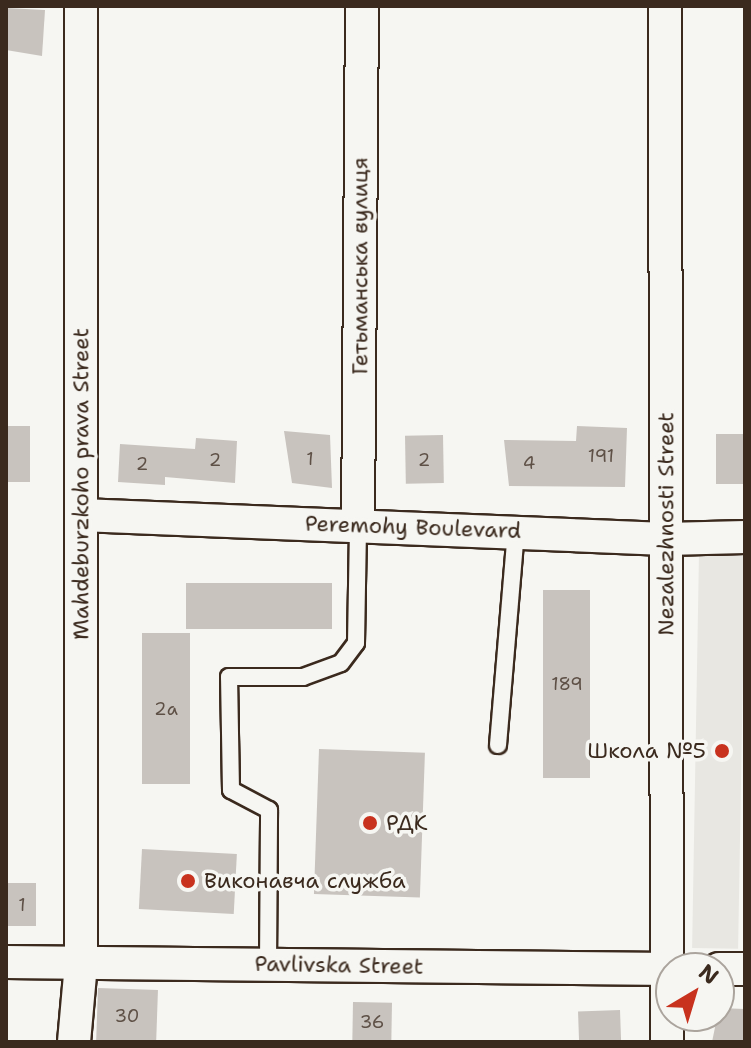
<!DOCTYPE html>
<html>
<head>
<meta charset="utf-8">
<style>
  body { margin:0 }
  #map { position:relative; width:751px; height:1048px; overflow:hidden; background:#f6f6f2; font-family:"Shantell Sans",sans-serif }
  div>[style] { position:absolute }
  [style*='--x'] { left:calc(var(--x)*1px); top:calc(var(--y)*1px); width:calc(var(--w)*1px); rotate:calc(var(--a)*1deg) }
  .built>* { inset:0; background:#e8e7e2; transform-origin:0 0 }
  .building>* { inset:0; background:#c8c3be; transform-origin:0 0 }
  .roads { filter:drop-shadow(2px 0 #3b2a1e) drop-shadow(-2px 0 #3b2a1e) drop-shadow(0 2px #3b2a1e) drop-shadow(0 -2px #3b2a1e) }
  .service>* { height:16px; margin:-8px; padding:0 8px; transform-origin:8px; border-radius:8px; background:#f6f6f2 }
  .minor>* { height:32px; margin:-16px; padding:0 16px; transform-origin:16px; border-radius:16px; background:#f6f6f2 }
  .dots>* { width:22px; height:22px; translate:-50% -50%; box-sizing:border-box; border:4px solid #f6f6f2; border-radius:50% }
  span { translate:-50% -50%; white-space:nowrap; text-align:center; line-height:1.15; -webkit-text-stroke:7px #f6f6f2; paint-order:stroke }
  .number-label { font-size:18px; color:#5e5046 }
  .number-label span { -webkit-text-stroke-width:0 }
  .street-label { font-size:22px; color:#3b2a1e }
  .poi-label { font-size:22px; color:#3b2a1e }
  .right { translate:-100% -50%; text-align:right }
  .left { translate:0 -50%; text-align:left }
  .frame { position:absolute; inset:0; border:8px solid #3b2a1e; pointer-events:none }
  .north { position:absolute; left:655px; top:952px; width:80px; height:80px; box-sizing:border-box; background:#f6f6f2; border:2px solid #aba49d; border-radius:50%; rotate:38deg; font-size:22px; font-weight:700; line-height:32px; text-align:center; color:#3b2a1e }
  .north::after { content:''; display:block; margin:auto; width:28px; height:36px; background:#c8321e; clip-path:polygon(50% 0,100% 100%,50% 72%,0 100%) }
</style>
</head>
<body>
<div id="map">
  <div class="built">
    <div style="left:699px;top:553px;width:46px;height:395px;rotate:1deg"></div>
  </div>
  <div class="building">
    <div style="clip-path:polygon(6px 8px,45px 10px,42px 56px,6px 50px)"></div>
    <div style="left:6px;top:426px;width:24px;height:56px"></div>
    <div style="clip-path:polygon(577px 426px,627px 428px,625px 487px,509px 486px,504px 440px,576px 441px)"></div>
    <div style="clip-path:polygon(284px 431px,330px 435px,332px 488px,292px 483px)"></div>
    <div style="left:716px;top:434px;width:29px;height:50px"></div>
    <div style="left:443px;top:435px;width:48px;height:38px;rotate:89deg"></div>
    <div style="clip-path:polygon(196px 438px,237px 441px,235px 483px,165px 477px,165px 485px,118px 482px,120px 444px,195px 449px)"></div>
    <div style="left:186px;top:583px;width:146px;height:46px"></div>
    <div style="left:543px;top:590px;width:47px;height:188px"></div>
    <div style="left:142px;top:633px;width:48px;height:151px"></div>
    <div style="left:319px;top:749px;width:106px;height:145px;rotate:2deg"></div>
    <div style="left:142px;top:849px;width:95px;height:60px;rotate:3deg"></div>
    <div style="left:6px;top:883px;width:30px;height:43px"></div>
    <div style="left:98px;top:988px;width:60px;height:54px;rotate:2deg"></div>
    <div style="left:353px;top:1002px;width:39px;height:40px;rotate:1deg"></div>
    <div style="clip-path:polygon(719px 1008px,745px 1009px,745px 1042px,712px 1042px)"></div>
    <div style="left:620px;top:1010px;width:32px;height:42px;rotate:88deg"></div>
  </div>
  <div class="roads">
    <div class="service">
      <div style="--x:498;--y:745;--w:215;--a:-85.2"></div>
      <div style="--x:268;--y:964;--w:154;--a:-89.6"></div>
      <div style="--x:269;--y:810;--w:43;--a:-152.2"></div>
      <div style="--x:231;--y:790;--w:113;--a:-91"></div>
      <div style="--x:229;--y:677;--w:74;--a:0"></div>
      <div style="--x:303;--y:677;--w:40;--a:-20.2"></div>
      <div style="--x:341;--y:663;--w:25;--a:-53"></div>
      <div style="--x:356;--y:643;--w:118;--a:-89"></div>
    </div>
    <div class="minor">
      <div style="--x:665;--y:6;--w:1036;--a:89.89"></div>
      <div style="--x:81;--y:515;--w:585;--a:2.35"></div>
      <div style="--x:666;--y:539;--w:79;--a:-1.5"></div>
      <div style="--x:358;--y:525;--w:519;--a:-89.56"></div>
      <div style="--x:6;--y:962;--w:665;--a:0.6"></div>
      <div style="--x:719;--y:969;--w:26;--a:0"></div>
      <div style="--x:74;--y:1042;--w:79;--a:-84.9"></div>
      <div style="--x:81;--y:963;--w:957;--a:-90"></div>
    </div>
  </div>
  <div class="dots">
    <div style="left:722px;top:751px;background:#c8321e"></div>
    <div style="left:370px;top:823px;background:#c8321e"></div>
    <div style="left:188px;top:881px;background:#c8321e"></div>
  </div>
  <div class="number-label">
    <span style="left:601px;top:456px">191</span>
    <span style="left:310px;top:459px">1</span>
    <span style="left:215px;top:460px">2</span>
    <span style="left:424px;top:460px">2</span>
    <span style="left:529px;top:463px">4</span>
    <span style="left:142px;top:464px">2</span>
    <span style="left:567px;top:684px">189</span>
    <span style="left:166px;top:709px">2а</span>
    <span style="left:22px;top:905px">1</span>
    <span style="left:127px;top:1016px">30</span>
    <span style="left:372px;top:1022px">36</span>
  </div>
  <div class="street-label">
    <span style="left:360px;top:266px;rotate:-90deg">Гетьманська вулиця</span>
    <span style="left:81px;top:484px;rotate:-90deg">Mahdeburzkoho prava Street</span>
    <span style="left:666px;top:524px;rotate:-90deg">Nezalezhnosti Street</span>
    <span style="left:413px;top:527px;rotate:2deg">Peremohy Boulevard</span>
    <span style="left:339px;top:965px;rotate:1deg">Pavlivska Street</span>
  </div>
  <div class="poi-label">
    <span class="right" style="left:706px;top:751px">Школа №5</span>
    <span class="left" style="left:386px;top:823px">РДК</span>
    <span class="left" style="left:204px;top:881px">Виконавча служба</span>
  </div>
  <div class="frame"></div>
  <div class="north">N</div>
</div>
</body>
</html>
